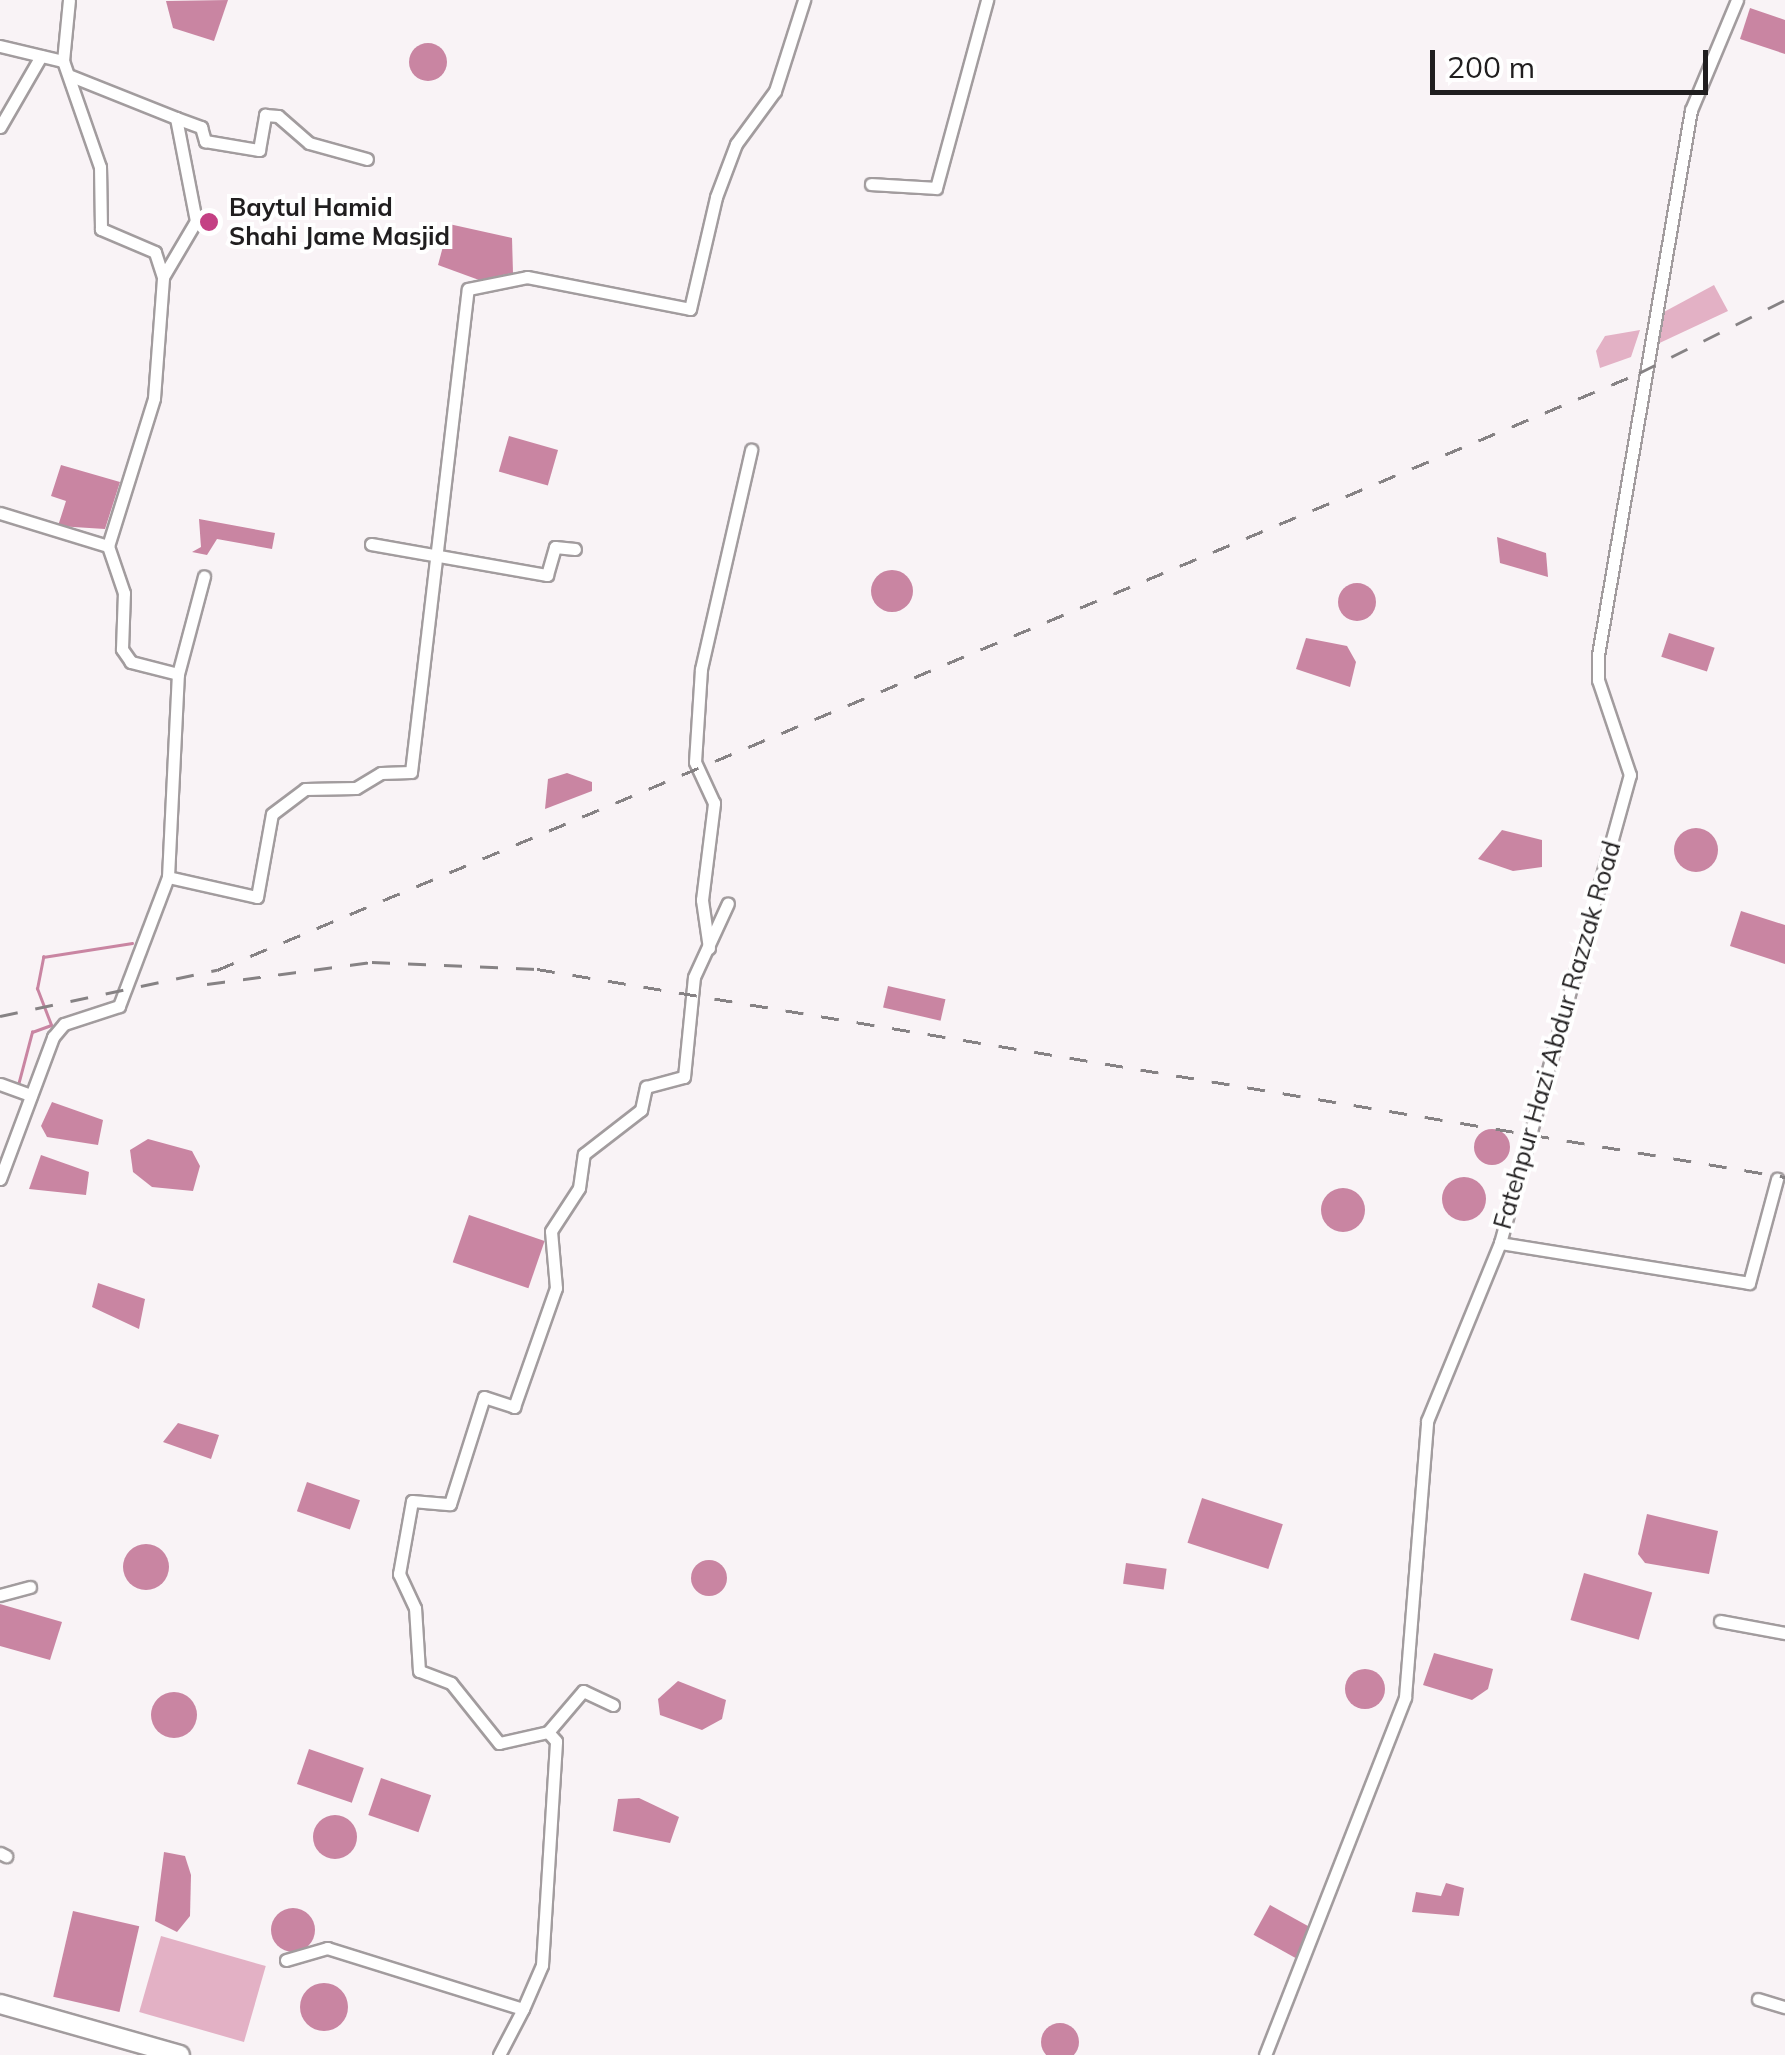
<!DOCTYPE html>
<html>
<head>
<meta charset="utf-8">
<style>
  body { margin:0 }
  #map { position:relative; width:1785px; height:2055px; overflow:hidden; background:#f9f3f6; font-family:Mulish,sans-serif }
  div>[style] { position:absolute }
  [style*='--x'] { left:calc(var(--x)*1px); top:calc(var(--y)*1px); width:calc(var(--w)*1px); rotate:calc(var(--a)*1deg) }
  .green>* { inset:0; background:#e3b1c5; transform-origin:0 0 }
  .water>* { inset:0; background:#c985a2; transform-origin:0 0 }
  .round { border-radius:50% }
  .stream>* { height:2.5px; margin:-1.25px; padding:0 1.25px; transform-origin:1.25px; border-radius:1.25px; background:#c985a2 }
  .roads { filter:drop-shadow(2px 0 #a29c9e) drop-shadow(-2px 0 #a29c9e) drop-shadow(0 2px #a29c9e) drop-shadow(0 -2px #a29c9e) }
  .minor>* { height:11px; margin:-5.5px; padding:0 5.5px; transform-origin:5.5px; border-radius:5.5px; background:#fff }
  .highway>* { height:18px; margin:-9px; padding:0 9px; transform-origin:9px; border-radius:9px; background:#fff }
  .rail>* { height:2.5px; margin-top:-1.25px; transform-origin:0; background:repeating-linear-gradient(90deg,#868284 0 18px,transparent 0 36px) }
  .dots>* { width:28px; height:28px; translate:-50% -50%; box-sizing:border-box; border:5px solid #fff; border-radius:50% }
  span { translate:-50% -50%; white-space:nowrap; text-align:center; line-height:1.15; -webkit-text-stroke:8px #fff; paint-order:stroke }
  .poi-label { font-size:25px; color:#201e1f; font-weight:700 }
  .left { translate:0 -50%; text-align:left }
  .street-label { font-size:25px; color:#201e1f }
  .scale { position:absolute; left:1430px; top:50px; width:278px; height:45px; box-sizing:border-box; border:5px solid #201e1f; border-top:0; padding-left:12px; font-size:30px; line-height:35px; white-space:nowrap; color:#201e1f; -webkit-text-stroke:8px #fff; paint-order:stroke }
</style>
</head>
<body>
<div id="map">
  <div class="green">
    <div style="clip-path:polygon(1714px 285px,1728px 311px,1651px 347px,1662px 313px)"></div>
    <div style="clip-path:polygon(1640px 330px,1631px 357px,1600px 368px,1596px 351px,1605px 336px)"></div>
    <div style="left:161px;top:1936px;width:109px;height:79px;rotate:16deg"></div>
  </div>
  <div class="water">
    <div style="clip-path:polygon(228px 0,214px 41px,173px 28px,166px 1px)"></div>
    <div style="clip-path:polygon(1750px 8px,1785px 20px,1785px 54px,1740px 39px)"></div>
    <div class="round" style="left:409px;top:43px;width:38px;height:38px"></div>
    <div style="clip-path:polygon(449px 224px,512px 238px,513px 273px,479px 280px,438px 265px)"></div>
    <div style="left:509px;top:436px;width:51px;height:37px;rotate:16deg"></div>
    <div style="clip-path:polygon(61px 465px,120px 482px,105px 529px,58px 526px,66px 501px,51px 496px)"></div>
    <div style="clip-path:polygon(199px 519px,275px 533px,272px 549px,217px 539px,207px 555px,192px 552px,201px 547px)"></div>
    <div style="clip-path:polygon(1497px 537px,1546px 553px,1548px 577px,1500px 563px)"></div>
    <div class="round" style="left:871px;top:570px;width:42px;height:42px"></div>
    <div class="round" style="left:1338px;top:583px;width:38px;height:38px"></div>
    <div style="left:1669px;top:633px;width:48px;height:25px;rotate:18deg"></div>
    <div style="clip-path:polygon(1306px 638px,1347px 646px,1356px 662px,1350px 687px,1296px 669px)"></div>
    <div style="clip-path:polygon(567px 773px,592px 782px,592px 791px,545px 809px,548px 779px)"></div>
    <div class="round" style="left:1674px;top:828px;width:44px;height:44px"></div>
    <div style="clip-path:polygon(1502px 830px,1542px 840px,1542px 867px,1513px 871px,1478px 859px)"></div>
    <div style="clip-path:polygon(1741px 911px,1785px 925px,1785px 964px,1730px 946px)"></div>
    <div style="left:888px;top:986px;width:59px;height:22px;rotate:13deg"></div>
    <div style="clip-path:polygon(52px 1102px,103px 1120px,98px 1145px,47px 1137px,41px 1126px)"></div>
    <div class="round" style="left:1474px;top:1129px;width:36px;height:36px"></div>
    <div style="clip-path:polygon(148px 1139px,192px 1151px,200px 1166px,193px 1191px,152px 1187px,133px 1172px,130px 1150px)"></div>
    <div style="clip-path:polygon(41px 1155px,89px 1172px,86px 1195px,29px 1189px)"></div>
    <div class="round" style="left:1442px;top:1177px;width:44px;height:44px"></div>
    <div class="round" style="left:1321px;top:1188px;width:44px;height:44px"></div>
    <div style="left:469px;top:1215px;width:80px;height:50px;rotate:19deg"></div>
    <div style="clip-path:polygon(98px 1283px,145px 1299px,139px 1329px,92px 1307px)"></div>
    <div style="clip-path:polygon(178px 1423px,219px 1435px,211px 1459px,163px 1442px)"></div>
    <div style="left:307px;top:1482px;width:56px;height:31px;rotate:19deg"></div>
    <div style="left:1202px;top:1498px;width:85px;height:47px;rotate:18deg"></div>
    <div style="clip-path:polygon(1647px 1514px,1718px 1531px,1709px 1574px,1645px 1563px,1638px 1554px)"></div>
    <div class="round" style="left:123px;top:1544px;width:46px;height:46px"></div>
    <div class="round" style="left:691px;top:1560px;width:36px;height:36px"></div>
    <div style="left:1126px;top:1563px;width:41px;height:21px;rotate:8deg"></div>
    <div style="left:1584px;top:1573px;width:71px;height:49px;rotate:16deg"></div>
    <div style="clip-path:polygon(0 1604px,62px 1622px,50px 1660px,0 1646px)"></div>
    <div style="clip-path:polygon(1434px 1653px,1493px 1669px,1488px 1689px,1472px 1700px,1423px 1685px)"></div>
    <div class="round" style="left:1345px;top:1669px;width:40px;height:40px"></div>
    <div style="clip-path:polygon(678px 1681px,726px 1700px,722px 1719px,702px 1730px,660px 1715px,658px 1699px)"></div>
    <div class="round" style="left:151px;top:1692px;width:46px;height:46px"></div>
    <div style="left:309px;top:1749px;width:58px;height:37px;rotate:19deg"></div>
    <div style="left:381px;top:1778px;width:53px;height:39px;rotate:19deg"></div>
    <div style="clip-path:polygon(639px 1798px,679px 1817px,670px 1843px,613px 1831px,618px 1799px)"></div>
    <div class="round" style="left:313px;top:1815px;width:44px;height:44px"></div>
    <div style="clip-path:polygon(164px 1852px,185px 1856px,191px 1875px,190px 1916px,177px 1932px,155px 1921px)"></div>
    <div style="clip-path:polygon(1446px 1883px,1464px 1888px,1459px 1916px,1412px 1912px,1416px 1892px,1441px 1896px)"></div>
    <div style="left:1270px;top:1905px;width:48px;height:34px;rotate:29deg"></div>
    <div class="round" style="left:271px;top:1908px;width:44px;height:44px"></div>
    <div style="left:73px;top:1911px;width:68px;height:88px;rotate:13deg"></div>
    <div class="round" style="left:300px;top:1983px;width:48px;height:48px"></div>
    <div class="round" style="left:1041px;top:2023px;width:38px;height:38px"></div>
  </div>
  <div class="stream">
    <div style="--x:18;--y:1085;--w:55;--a:-75.2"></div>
    <div style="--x:32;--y:1032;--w:20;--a:-20"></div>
    <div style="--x:51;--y:1025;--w:39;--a:-111"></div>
    <div style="--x:37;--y:989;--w:33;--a:-79"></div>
    <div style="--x:43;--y:957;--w:90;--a:-8.9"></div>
  </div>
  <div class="roads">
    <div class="minor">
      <div style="--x:0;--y:46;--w:65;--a:13.4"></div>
      <div style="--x:71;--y:76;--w:113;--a:21.8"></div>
      <div style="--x:0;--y:127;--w:82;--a:-60"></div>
      <div style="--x:871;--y:184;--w:65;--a:3.5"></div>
      <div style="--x:936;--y:188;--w:195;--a:-74.8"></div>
      <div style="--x:163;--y:277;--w:65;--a:-59.5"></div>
      <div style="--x:196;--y:221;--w:105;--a:-101"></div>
      <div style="--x:176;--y:118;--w:27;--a:20"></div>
      <div style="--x:201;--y:127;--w:15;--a:74"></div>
      <div style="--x:205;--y:141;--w:55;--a:9.5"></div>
      <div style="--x:259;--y:150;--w:36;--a:-80"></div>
      <div style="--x:265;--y:115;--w:13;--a:4"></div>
      <div style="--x:278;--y:116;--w:41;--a:41.1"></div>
      <div style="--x:309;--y:143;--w:60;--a:15.4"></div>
      <div style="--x:0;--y:513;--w:113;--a:17"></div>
      <div style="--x:371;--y:544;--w:179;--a:10"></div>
      <div style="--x:547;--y:575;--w:29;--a:-74"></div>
      <div style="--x:555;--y:547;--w:20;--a:6"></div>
      <div style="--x:178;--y:674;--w:101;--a:-75.1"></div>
      <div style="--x:168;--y:877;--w:91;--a:12.7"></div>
      <div style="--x:257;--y:897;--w:84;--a:-79.8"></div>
      <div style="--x:272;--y:814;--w:41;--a:-37.1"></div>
      <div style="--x:305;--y:789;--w:51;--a:-1.1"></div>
      <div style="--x:356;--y:788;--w:29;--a:-31"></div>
      <div style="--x:381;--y:773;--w:30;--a:-2"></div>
      <div style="--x:411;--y:772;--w:486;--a:-83.3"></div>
      <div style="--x:468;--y:289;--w:60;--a:-11.5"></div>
      <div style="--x:527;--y:277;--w:166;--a:11.1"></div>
      <div style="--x:690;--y:309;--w:115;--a:-76.9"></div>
      <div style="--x:716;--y:197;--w:57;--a:-69.3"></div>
      <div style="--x:736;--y:144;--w:66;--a:-53.7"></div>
      <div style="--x:775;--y:91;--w:96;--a:-72.3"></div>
      <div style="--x:709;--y:948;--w:49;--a:-98.3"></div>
      <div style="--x:702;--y:900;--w:98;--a:-82.9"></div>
      <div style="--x:714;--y:803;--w:45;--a:-114.9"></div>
      <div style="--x:695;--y:762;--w:93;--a:-86.3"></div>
      <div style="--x:701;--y:669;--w:225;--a:-77.1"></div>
      <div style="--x:0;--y:1084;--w:33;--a:20"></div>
      <div style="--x:0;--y:1179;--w:152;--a:-69.5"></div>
      <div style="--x:53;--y:1037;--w:17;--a:-50"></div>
      <div style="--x:64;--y:1024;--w:58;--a:-18.1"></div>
      <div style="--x:119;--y:1006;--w:138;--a:-69.2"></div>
      <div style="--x:168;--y:877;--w:203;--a:-87.2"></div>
      <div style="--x:178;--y:674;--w:49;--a:-165.7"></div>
      <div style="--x:131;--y:662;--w:16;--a:-125"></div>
      <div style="--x:122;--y:649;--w:56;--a:-88"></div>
      <div style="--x:124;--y:593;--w:50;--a:-108.8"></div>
      <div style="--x:108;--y:546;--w:155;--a:-72.7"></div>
      <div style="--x:154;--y:398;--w:121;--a:-85.7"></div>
      <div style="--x:163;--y:277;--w:26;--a:-108"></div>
      <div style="--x:155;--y:252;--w:59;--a:-156.9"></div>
      <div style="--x:101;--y:229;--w:62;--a:-90.9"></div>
      <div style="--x:100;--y:167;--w:112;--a:-109.2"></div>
      <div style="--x:63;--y:61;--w:61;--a:-84.4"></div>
      <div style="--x:1500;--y:1243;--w:252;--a:9.1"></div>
      <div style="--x:1749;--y:1283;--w:108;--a:-74.9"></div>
      <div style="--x:0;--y:1595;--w:31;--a:-15"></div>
      <div style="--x:1720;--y:1621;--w:66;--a:10.5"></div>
      <div style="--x:613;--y:1705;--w:33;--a:-155"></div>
      <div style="--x:583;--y:1691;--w:54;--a:130.5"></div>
      <div style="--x:548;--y:1732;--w:50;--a:167.3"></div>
      <div style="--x:499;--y:1743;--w:77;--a:-128.7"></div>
      <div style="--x:451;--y:1683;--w:34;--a:-159"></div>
      <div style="--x:419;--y:1671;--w:63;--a:-93.6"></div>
      <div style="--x:415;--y:1608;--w:38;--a:-115"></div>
      <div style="--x:399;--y:1574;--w:74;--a:-79.9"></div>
      <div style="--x:412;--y:1501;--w:38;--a:5"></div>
      <div style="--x:450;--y:1504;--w:112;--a:-72.4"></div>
      <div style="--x:484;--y:1397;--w:32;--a:18"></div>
      <div style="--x:514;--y:1407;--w:126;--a:-70.6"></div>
      <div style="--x:556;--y:1288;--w:57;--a:-95"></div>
      <div style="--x:551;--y:1231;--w:51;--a:-56.9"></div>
      <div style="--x:579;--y:1188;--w:34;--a:-82"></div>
      <div style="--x:584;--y:1154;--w:72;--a:-37.7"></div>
      <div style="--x:641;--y:1110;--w:24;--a:-78"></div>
      <div style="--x:646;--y:1087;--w:39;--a:-15"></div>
      <div style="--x:684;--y:1077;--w:100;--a:-84.3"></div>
      <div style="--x:694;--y:977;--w:81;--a:-65.3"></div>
      <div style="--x:0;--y:1853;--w:7;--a:27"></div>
      <div style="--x:286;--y:1960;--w:43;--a:-16.3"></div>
      <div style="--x:327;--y:1948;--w:205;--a:17.3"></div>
      <div style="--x:523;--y:2009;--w:52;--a:117.6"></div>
      <div style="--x:1758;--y:1999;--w:28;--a:17"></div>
      <div style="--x:523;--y:2009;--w:48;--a:-66.6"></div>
      <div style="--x:542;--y:1965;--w:224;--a:-86.4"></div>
      <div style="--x:556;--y:1741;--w:12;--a:-132"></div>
      <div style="--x:1265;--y:2055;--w:384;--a:-68.6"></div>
      <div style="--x:1405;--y:1697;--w:277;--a:-85.4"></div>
      <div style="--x:1427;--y:1421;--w:192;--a:-67.7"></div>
      <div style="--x:1500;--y:1243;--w:486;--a:-74.5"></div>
      <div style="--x:1630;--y:775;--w:100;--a:-108.6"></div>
      <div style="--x:1598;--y:680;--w:25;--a:-90"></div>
      <div style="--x:1598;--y:655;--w:553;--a:-80.32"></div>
      <div style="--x:1691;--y:110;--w:119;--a:-67.3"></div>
    </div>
    <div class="highway">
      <div style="--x:0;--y:2004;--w:187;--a:15.8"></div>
    </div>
  </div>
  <div class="rail">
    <div style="--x:207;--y:984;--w:166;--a:-7.6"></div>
    <div style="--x:372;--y:962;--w:165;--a:2.4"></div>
    <div style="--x:537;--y:969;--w:1265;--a:9.46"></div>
    <div style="--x:0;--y:1016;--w:222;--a:-12"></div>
    <div style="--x:217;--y:970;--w:1542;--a:-22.77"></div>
    <div style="--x:1639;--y:373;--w:163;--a:-26.6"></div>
  </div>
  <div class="dots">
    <div style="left:209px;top:222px;background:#c44084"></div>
  </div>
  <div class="poi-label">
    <span class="left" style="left:229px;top:222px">Baytul Hamid<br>Shahi Jame Masjid</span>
  </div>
  <div class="street-label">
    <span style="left:1557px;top:1035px;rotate:-74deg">Fatehpur Hazi Abdur Razzak Road</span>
  </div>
  <div class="scale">200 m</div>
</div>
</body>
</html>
